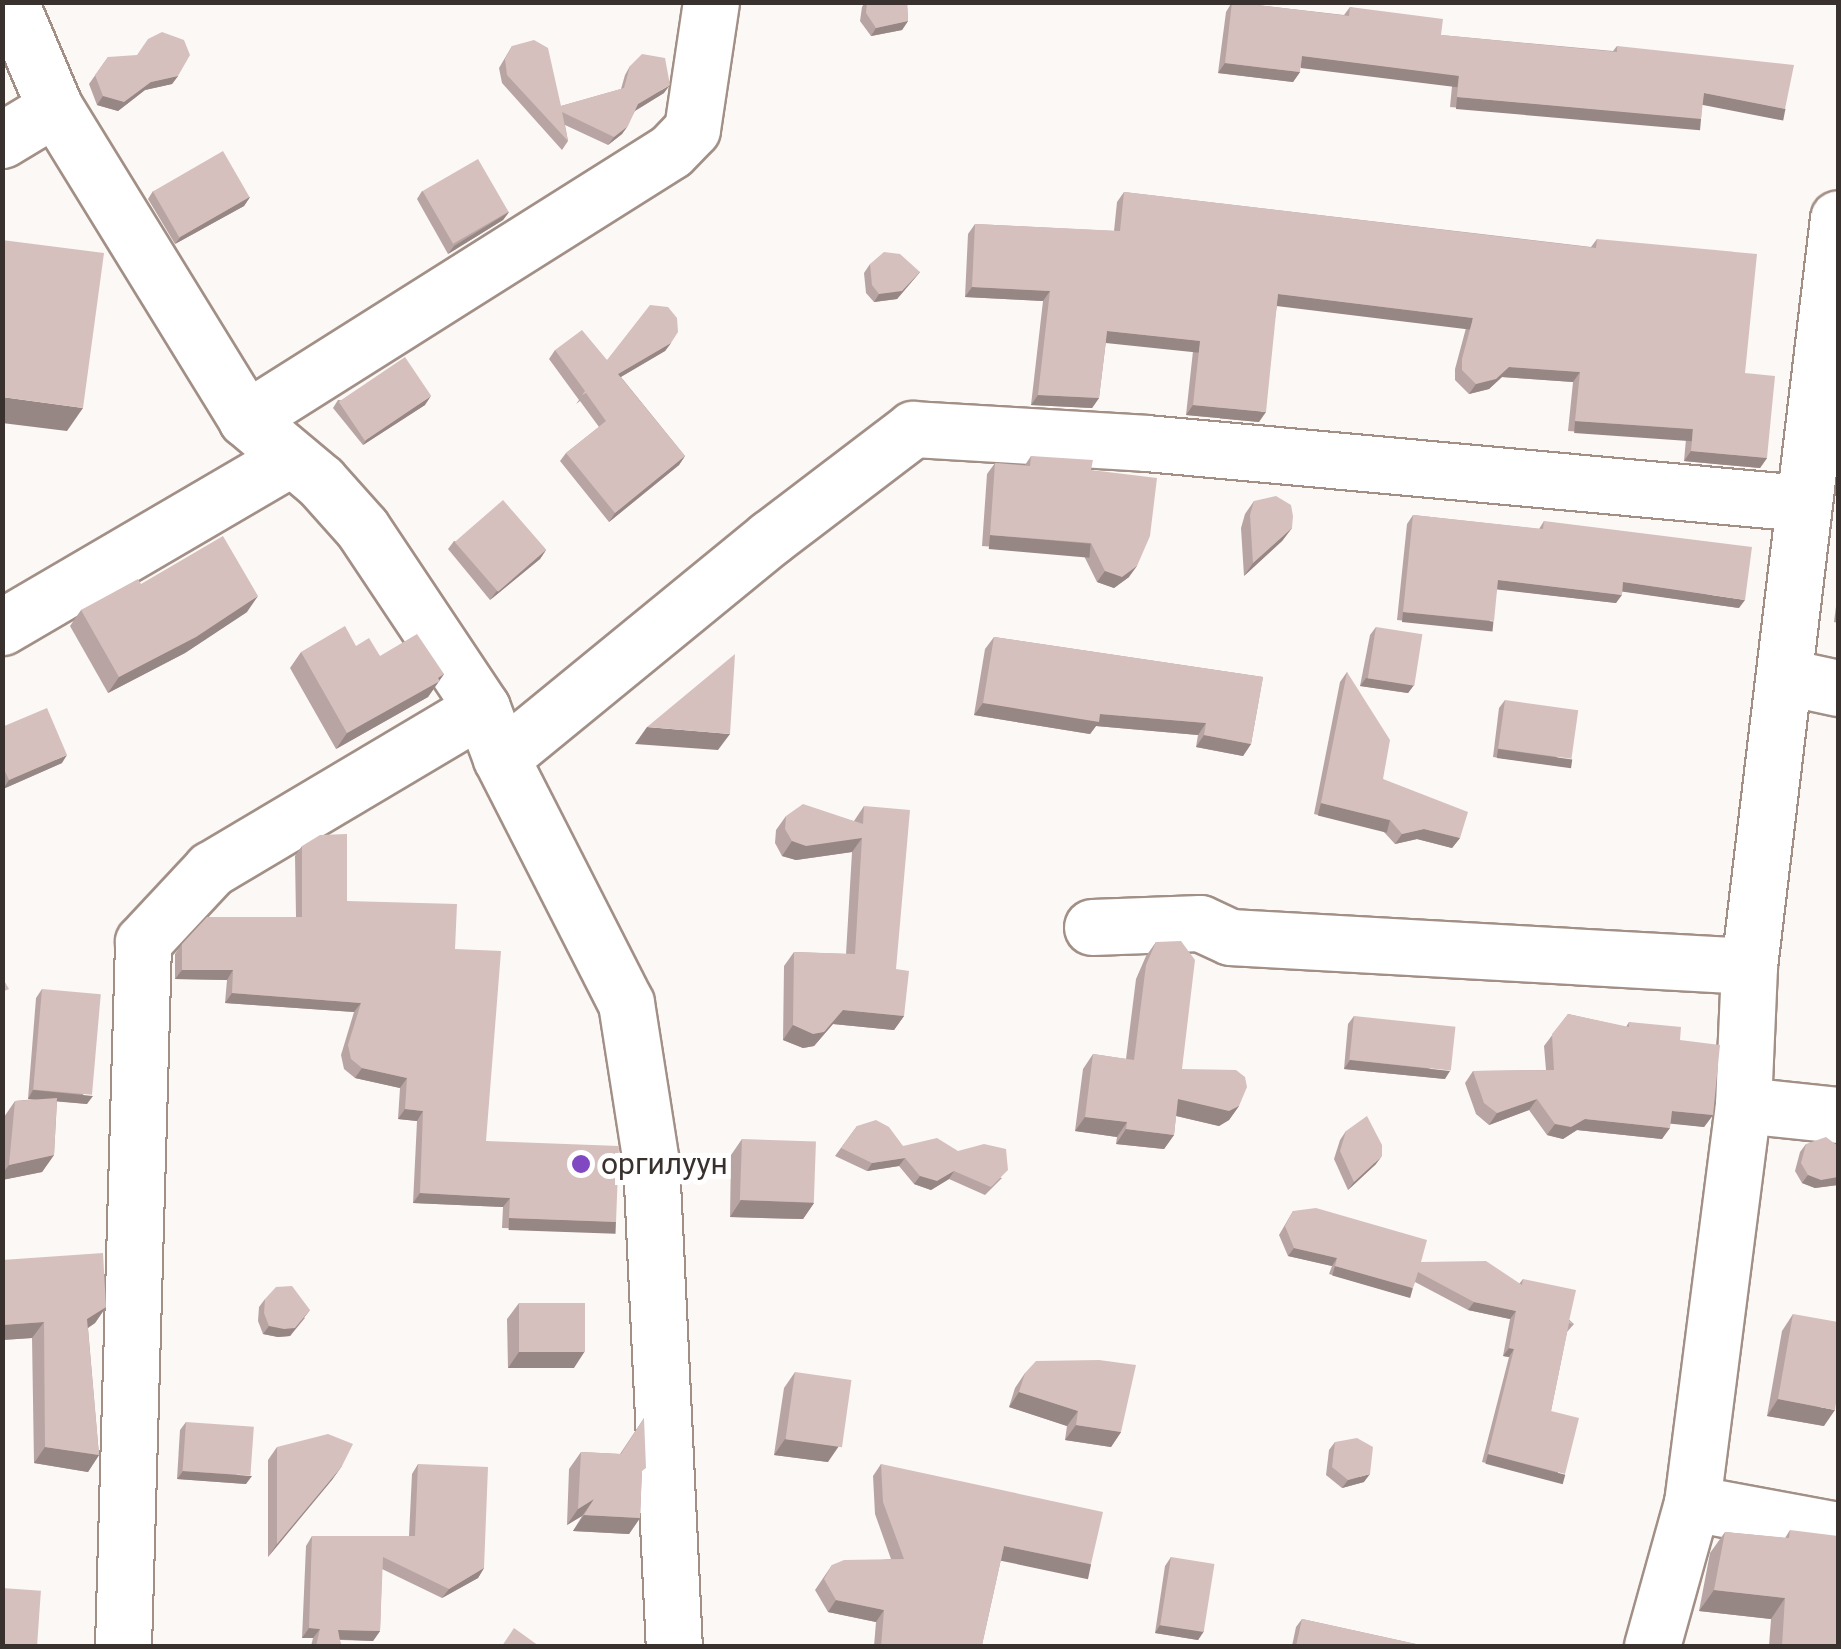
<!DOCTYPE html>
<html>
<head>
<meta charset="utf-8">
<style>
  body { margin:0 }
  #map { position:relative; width:1841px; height:1649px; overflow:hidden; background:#fcf8f6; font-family:Roboto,sans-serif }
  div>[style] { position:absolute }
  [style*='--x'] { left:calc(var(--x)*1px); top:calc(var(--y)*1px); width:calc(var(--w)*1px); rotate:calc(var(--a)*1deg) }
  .roads { filter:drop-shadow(2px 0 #a29087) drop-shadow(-2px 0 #a29087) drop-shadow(0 2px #a29087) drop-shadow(0 -2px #a29087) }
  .street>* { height:55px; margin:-27.5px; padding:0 27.5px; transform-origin:27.5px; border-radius:27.5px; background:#fff }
  .wall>* { inset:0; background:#b8a5a3 }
  .shaded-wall>* { inset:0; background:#968684; transform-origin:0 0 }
  .building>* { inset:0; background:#d6c0bd; transform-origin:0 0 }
  .dots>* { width:28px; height:28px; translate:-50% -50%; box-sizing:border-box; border:5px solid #fff; border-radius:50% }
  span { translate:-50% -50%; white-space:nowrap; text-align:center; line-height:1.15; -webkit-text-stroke:10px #fff; paint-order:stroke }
  .poi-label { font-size:30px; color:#39312e }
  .left { translate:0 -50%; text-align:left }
  .frame { position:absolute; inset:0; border:5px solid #39312e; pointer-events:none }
</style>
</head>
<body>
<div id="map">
  <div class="roads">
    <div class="street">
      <div style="--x:10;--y:2;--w:115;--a:67"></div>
      <div style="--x:55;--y:108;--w:365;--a:58.4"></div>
      <div style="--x:246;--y:419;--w:97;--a:40"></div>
      <div style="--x:320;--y:481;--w:63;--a:48.2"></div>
      <div style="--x:362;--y:528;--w:216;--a:56.3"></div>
      <div style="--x:482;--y:708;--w:53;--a:69.2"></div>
      <div style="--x:501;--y:758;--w:275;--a:63"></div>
      <div style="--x:626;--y:1003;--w:161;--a:81.1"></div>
      <div style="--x:651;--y:1162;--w:485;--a:87.3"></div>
      <div style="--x:2;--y:140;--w:62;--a:-31.1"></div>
      <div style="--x:246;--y:419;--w:502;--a:-32.24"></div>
      <div style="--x:671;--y:151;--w:30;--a:-46"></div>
      <div style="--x:692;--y:129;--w:128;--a:-81.5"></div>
      <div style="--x:2;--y:627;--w:333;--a:-30.3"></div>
      <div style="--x:1787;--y:677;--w:52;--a:12.2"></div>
      <div style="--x:501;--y:758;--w:348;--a:-39.3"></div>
      <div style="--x:770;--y:538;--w:180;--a:-37.3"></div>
      <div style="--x:913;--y:429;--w:233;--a:3.4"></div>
      <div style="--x:1146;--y:443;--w:658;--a:5.23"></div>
      <div style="--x:1092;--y:927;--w:108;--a:-2.1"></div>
      <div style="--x:1200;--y:923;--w:33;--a:25"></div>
      <div style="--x:1230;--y:937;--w:520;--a:3.2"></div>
      <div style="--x:1743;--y:1105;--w:96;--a:6"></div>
      <div style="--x:1692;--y:1503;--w:148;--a:10.5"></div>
      <div style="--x:123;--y:1646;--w:704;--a:-88.37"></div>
      <div style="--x:143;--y:942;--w:100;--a:-47"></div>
      <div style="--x:211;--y:869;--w:315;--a:-30.7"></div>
      <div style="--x:1652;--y:1646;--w:148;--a:-74.4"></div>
      <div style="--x:1692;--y:1503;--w:401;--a:-82.7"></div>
      <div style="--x:1743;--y:1105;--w:139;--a:-87.5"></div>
      <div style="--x:1749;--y:966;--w:753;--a:-83.21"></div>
    </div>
  </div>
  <div class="wall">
    <div style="clip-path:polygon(865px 2px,907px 2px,908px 21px,902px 30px,871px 36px,860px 21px,862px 7px)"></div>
    <div style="clip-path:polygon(1232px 2px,1344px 15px,1350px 7px,1441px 35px,1613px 51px,1617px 46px,1785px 109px,1778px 119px,1702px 104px,1701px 119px,1694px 129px,1450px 107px,1452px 86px,1300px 67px,1300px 72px,1293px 82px,1218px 73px,1226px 12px)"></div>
    <div style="clip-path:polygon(512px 46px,561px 106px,621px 89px,625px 75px,630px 66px,664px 93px,635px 111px,622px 134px,608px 145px,565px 125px,568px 141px,562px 150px,502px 83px,499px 68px)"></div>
    <div style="clip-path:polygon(108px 57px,178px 76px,172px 84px,145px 90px,118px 111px,97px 105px,89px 84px)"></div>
    <div style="clip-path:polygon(153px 191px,250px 197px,244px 206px,175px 244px,148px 199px)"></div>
    <div style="clip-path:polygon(422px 191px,509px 212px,503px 220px,448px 254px,417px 199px)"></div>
    <div style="clip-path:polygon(1124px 192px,1591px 247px,1597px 239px,1745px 373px,1767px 458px,1760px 468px,1684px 461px,1686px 439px,1568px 431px,1573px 382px,1502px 377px,1489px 389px,1469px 394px,1455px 380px,1455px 369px,1466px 328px,1277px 305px,1259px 422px,1186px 415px,1193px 351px,1106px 341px,1099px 398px,1092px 408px,1031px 405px,1043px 301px,965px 297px,968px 234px,975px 224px,1114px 231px,1117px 202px)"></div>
    <div style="clip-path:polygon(870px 264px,920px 272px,897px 299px,874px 302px,866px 293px,864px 273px)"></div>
    <div style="clip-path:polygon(671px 343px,665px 351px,621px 377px,685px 456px,679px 465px,609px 522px,560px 461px,566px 453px,599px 427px,580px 401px,576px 404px,579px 400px,549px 359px,555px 350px,607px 360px)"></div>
    <div style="clip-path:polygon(338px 400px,425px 405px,363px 445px,333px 408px)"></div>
    <div style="clip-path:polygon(1031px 456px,1091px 470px,1129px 577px,1114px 588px,1097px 582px,1083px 554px,982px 546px,987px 474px,995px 463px,1025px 465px)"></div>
    <div style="clip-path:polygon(1254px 501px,1292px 528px,1282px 541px,1244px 576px,1241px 528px,1245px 514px)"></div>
    <div style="clip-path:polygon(1413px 515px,1539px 529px,1544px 521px,1739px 608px,1622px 591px,1616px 603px,1497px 589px,1488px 629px,1397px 620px,1407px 524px)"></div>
    <div style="clip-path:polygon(454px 541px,546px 550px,540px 559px,490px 600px,448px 549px)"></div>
    <div style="clip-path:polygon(141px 584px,247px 612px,185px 653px,108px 693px,70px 626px,81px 610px)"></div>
    <div style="clip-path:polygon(1838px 591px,1838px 623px,1834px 622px)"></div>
    <div style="clip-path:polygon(1376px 627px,1414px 685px,1408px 693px,1360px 686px,1370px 635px)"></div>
    <div style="clip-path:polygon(994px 637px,1263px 677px,1251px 744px,1243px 756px,1196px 747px,1198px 735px,1096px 726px,1090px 734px,974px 715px,985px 649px)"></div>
    <div style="clip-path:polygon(356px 646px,380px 656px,444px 674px,428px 697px,336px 749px,290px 668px,301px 652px)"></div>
    <div style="clip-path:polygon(1347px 672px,1383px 779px,1460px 838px,1452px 848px,1417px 839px,1395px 844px,1383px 831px,1314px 814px,1340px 682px)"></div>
    <div style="clip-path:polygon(1505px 700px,1566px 767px,1493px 757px,1499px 708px)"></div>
    <div style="clip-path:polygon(2px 727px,62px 763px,3px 789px)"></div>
    <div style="clip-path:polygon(864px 806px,904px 1016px,894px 1030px,833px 1024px,814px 1046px,803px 1048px,783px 1040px,784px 966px,794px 952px,846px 954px,852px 852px,796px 860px,782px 856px,775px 843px,776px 830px,786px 816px,854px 821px)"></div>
    <div style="clip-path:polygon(302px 846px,347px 901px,455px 949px,486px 1141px,616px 1222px,609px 1232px,502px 1228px,503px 1207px,413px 1203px,417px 1121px,398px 1119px,400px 1088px,355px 1078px,344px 1069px,341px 1055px,354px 1012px,225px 1003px,227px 980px,175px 979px,175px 954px,182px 944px,296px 917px,295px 856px)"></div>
    <div style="clip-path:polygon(1156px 942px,1182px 1069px,1239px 1106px,1229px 1120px,1219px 1126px,1176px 1116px,1174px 1135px,1164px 1149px,1116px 1144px,1117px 1137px,1075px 1131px,1083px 1069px,1093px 1054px,1126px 1059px,1136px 979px,1146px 956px)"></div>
    <div style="clip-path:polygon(42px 989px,87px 1104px,57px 1101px,54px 1155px,42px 1172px,2px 1180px,4px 1117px,15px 1101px,36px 1099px,28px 1099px,36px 998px)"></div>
    <div style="clip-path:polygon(1568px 1014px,1626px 1027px,1629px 1022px,1680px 1040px,1713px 1115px,1704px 1127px,1671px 1123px,1662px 1139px,1577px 1130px,1563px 1139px,1547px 1135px,1529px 1110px,1489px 1125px,1476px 1114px,1465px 1083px,1473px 1071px,1546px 1070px,1544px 1046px)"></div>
    <div style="clip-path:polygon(1354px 1016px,1445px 1079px,1344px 1069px,1348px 1024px)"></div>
    <div style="clip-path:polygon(857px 1126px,903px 1146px,1002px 1178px,985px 1195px,949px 1179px,931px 1190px,914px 1184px,899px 1166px,867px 1171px,835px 1156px)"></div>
    <div style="clip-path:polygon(1346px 1131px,1376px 1164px,1348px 1190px,1334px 1159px,1340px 1140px)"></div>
    <div style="clip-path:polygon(742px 1139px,814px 1203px,803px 1219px,730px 1217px,731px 1155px)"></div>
    <div style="clip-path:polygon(1806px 1144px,1838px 1146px,1838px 1185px,1815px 1188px,1802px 1183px,1795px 1171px,1800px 1152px)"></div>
    <div style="clip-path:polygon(1293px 1211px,1421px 1262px,1519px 1284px,1523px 1279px,1574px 1324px,1567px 1332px,1551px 1411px,1559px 1482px,1482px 1462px,1509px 1357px,1503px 1356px,1510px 1319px,1468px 1310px,1415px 1282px,1408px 1297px,1329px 1274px,1332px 1266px,1288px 1256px,1279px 1235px)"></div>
    <div style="clip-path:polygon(2px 1260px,106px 1307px,95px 1323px,88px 1328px,99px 1455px,88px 1472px,34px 1463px,32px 1338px,2px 1340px)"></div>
    <div style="clip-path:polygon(265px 1299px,305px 1318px,290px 1336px,278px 1337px,263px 1334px,258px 1321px,259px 1307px)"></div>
    <div style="clip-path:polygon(519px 1303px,574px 1368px,508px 1368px,507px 1319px)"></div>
    <div style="clip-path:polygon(1793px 1314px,1824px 1426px,1767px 1416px,1782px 1331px)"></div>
    <div style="clip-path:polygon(795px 1372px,828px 1462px,774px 1455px,784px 1388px)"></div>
    <div style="clip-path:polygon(1025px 1373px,1121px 1432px,1111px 1447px,1065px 1440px,1067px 1426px,1009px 1407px,1015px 1388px)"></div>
    <div style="clip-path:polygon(644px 1418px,640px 1518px,629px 1534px,573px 1531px,582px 1516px,567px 1525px,569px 1469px,581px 1452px,620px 1454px)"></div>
    <div style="clip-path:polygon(186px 1422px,246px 1484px,177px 1479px,180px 1430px)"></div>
    <div style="clip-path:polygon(1335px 1442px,1364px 1482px,1342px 1488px,1326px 1475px,1329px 1450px)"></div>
    <div style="clip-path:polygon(277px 1447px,342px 1466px,268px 1557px,268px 1460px)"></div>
    <div style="clip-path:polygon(418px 1464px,484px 1568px,478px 1578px,442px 1598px,382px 1569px,380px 1631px,373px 1641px,340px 1640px,341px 1646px,311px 1646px,313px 1638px,302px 1638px,306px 1546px,312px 1536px,409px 1536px,412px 1474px)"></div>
    <div style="clip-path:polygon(881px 1464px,1091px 1564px,1083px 1576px,1001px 1559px,982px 1645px,994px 1646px,874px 1646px,876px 1622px,828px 1612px,815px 1590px,832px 1565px,891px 1559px,875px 1514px,873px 1476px)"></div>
    <div style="clip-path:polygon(1790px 1530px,1838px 1646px,1769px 1646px,1771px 1619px,1699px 1611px,1710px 1553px,1725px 1532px,1785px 1538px)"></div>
    <div style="clip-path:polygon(1171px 1557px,1204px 1631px,1198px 1640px,1155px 1633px,1165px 1566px)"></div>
    <div style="clip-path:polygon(1302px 1619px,1425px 1646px,1292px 1646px,1296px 1627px)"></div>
  </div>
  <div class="shaded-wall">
    <div style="clip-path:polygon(908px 21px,902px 30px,871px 36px,876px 28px)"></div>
    <div style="left:1302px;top:56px;width:158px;height:12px;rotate:7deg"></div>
    <div style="clip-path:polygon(1225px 63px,1300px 72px,1293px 82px,1218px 73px)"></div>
    <div style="clip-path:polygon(178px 76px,172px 84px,145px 90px,118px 111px,97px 105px,103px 96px,151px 82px)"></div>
    <div style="clip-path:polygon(670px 85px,664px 93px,633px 112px,638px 104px)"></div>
    <div style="left:1704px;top:93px;width:83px;height:12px;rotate:11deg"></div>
    <div style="left:1457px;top:97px;width:245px;height:12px;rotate:5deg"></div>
    <div style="clip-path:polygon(628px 126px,622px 134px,608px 145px,614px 137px)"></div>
    <div style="clip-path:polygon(250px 197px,244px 206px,175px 244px,181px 236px)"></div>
    <div style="clip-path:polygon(509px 212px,503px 220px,448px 254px,454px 246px)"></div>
    <div style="clip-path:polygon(920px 272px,897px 299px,874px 302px,879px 294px)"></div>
    <div style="clip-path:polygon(972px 287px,1050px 291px,1043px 301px,965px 297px)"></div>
    <div style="left:1278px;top:294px;width:196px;height:12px;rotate:7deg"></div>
    <div style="left:1107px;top:331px;width:94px;height:12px;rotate:6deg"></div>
    <div style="clip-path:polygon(671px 343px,665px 351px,612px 382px,618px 374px)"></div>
    <div style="clip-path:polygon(1509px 367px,1580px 372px,1573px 382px,1502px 377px,1489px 389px,1469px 394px,1476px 384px)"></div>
    <div style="clip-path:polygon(1038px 395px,1099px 398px,1092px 408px,1031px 405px)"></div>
    <div style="clip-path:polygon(431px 396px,425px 405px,363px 445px,368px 437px)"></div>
    <div style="clip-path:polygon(2px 397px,83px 408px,67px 431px,2px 423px)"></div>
    <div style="clip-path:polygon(1193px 405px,1266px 412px,1259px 422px,1186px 415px)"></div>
    <div style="left:1575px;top:421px;width:118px;height:12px;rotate:4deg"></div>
    <div style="clip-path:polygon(1691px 451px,1767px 458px,1760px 468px,1684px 461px)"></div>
    <div style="clip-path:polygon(685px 456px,679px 465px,609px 522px,615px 513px)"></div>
    <div style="clip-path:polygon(1292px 528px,1282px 541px,1244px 576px,1253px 563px)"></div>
    <div style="left:990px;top:535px;width:101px;height:14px;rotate:5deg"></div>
    <div style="clip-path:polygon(546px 550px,540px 559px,490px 600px,496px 592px)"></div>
    <div style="clip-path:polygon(1137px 566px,1129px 577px,1114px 588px,1097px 582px,1105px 571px)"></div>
    <div style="clip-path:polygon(1498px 580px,1622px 595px,1616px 603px,1493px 589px)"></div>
    <div style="clip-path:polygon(1623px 582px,1745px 600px,1739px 608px,1618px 591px)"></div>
    <div style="clip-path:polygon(258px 596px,247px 612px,185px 653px,108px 693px,119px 677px)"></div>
    <div style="left:1403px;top:612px;width:91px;height:10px;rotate:6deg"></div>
    <div style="clip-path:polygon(444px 674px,428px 697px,336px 749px,347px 733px)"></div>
    <div style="clip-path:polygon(1366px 678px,1414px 685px,1408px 693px,1360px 686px)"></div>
    <div style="clip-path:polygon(983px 703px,1100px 714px,1206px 723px,1198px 735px,1096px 726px,1090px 734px,974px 715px)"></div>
    <div style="clip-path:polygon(647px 727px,730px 734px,718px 750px,635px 744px)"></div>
    <div style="clip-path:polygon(1204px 735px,1251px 744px,1243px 756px,1196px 747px)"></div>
    <div style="left:1498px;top:749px;width:75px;height:9px;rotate:8deg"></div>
    <div style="clip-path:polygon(67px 755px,62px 763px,3px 789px,9px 780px)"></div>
    <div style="left:1321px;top:803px;width:71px;height:13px;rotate:14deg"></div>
    <div style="clip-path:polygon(1424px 829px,1460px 838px,1452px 848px,1417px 839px,1395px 844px,1402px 834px)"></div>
    <div style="clip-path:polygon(862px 838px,852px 852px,796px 860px,782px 856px,792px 841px)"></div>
    <div style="clip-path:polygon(182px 970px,233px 970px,227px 980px,175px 979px)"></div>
    <div style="clip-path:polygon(232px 993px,361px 1003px,354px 1012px,225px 1003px)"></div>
    <div style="clip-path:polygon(843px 1010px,904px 1016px,894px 1030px,833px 1024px,814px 1046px,803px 1048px,783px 1040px,793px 1025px)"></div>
    <div style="clip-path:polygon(1350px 1060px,1450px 1071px,1445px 1079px,1344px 1069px)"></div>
    <div style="clip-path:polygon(362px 1068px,407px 1078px,400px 1088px,355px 1078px)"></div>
    <div style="clip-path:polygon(33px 1090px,93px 1096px,87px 1104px,28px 1099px)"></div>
    <div style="clip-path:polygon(1178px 1099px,1239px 1106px,1229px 1120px,1219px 1126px,1168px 1114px)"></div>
    <div style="clip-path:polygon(1537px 1099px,1529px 1110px,1489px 1125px,1497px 1113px)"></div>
    <div style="clip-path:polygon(405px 1109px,423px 1111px,417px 1121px,398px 1119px)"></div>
    <div style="clip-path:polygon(1672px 1111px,1713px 1115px,1704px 1127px,1664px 1123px)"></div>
    <div style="clip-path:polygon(1085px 1117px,1127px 1122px,1117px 1137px,1075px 1131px)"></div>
    <div style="clip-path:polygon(1585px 1119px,1670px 1128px,1662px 1139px,1577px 1130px,1563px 1139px,1547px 1135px,1555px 1124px)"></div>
    <div style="clip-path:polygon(1126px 1129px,1174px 1135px,1164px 1149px,1116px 1144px)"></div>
    <div style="clip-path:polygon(54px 1155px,42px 1172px,2px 1180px,2px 1174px,9px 1165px)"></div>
    <div style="clip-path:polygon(1382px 1156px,1376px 1164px,1348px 1190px,1354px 1182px)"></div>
    <div style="clip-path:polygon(905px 1158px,899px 1166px,867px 1171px,872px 1163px)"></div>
    <div style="clip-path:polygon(954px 1171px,949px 1179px,931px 1190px,914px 1184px,920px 1176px)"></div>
    <div style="clip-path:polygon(1808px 1175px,1838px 1177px,1838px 1185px,1815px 1188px,1802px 1183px)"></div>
    <div style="clip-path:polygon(420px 1193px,510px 1198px,503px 1207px,413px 1203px)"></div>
    <div style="clip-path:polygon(741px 1200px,814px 1203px,803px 1219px,730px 1217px)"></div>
    <div style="left:509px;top:1218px;width:107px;height:12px;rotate:2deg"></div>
    <div style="clip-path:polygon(1294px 1248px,1337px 1258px,1332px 1266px,1288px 1256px)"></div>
    <div style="left:1335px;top:1266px;width:81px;height:10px;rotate:16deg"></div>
    <div style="clip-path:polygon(1474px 1302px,1516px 1311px,1510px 1319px,1468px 1310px)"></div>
    <div style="clip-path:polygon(106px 1307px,95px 1323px,76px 1336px,87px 1319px)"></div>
    <div style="clip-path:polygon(310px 1310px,290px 1336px,278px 1337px,263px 1334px,269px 1326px)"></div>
    <div style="clip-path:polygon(44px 1322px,32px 1338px,2px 1340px,2px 1325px)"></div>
    <div style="clip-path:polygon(1509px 1348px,1514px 1349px,1509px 1357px,1503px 1356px)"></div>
    <div style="clip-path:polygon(585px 1351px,574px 1368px,508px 1368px,519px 1352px)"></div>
    <div style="clip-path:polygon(1019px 1392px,1078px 1411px,1067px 1426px,1009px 1407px)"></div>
    <div style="clip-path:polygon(1778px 1399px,1835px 1410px,1824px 1426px,1767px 1416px)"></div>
    <div style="clip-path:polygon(1076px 1425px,1121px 1432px,1111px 1447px,1065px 1440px)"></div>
    <div style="clip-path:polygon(785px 1439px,839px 1446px,828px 1462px,774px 1455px)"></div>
    <div style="clip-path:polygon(45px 1447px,99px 1455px,88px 1472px,34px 1463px)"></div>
    <div style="left:1488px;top:1454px;width:80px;height:10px;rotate:15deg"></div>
    <div style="clip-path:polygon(342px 1466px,332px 1480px,268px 1557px,277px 1544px)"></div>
    <div style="clip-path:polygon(183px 1471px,252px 1476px,246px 1484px,177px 1479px)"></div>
    <div style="clip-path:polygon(1370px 1474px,1364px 1482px,1342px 1488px,1348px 1480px)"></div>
    <div style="clip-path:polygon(594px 1499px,582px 1516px,567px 1525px,578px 1509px)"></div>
    <div style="clip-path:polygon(584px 1515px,640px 1518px,629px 1534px,573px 1531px)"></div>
    <div style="left:1004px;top:1546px;width:89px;height:15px;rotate:12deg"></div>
    <div style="clip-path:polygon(484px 1568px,478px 1578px,442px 1598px,449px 1589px)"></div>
    <div style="clip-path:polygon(1714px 1590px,1785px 1598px,1771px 1619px,1699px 1611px)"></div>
    <div style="clip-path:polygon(836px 1600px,884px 1610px,876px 1622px,828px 1612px)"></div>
    <div style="clip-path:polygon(1160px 1625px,1204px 1631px,1198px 1640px,1155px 1633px)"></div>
    <div style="clip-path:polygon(309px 1628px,320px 1629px,313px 1638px,302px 1638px)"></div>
    <div style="clip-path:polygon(338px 1630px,380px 1631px,373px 1641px,332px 1639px)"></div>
  </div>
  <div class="building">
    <div style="clip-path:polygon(867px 2px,907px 2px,908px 21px,876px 28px,866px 13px)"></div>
    <div style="clip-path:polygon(1232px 2px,1349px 16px,1350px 7px,1443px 19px,1441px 35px,1617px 52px,1617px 46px,1794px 65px,1785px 109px,1704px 93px,1701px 119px,1457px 97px,1459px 76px,1302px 56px,1300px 72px,1225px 63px)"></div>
    <div style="clip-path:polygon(162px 32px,184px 40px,190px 55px,178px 76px,151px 82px,124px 102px,103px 96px,95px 75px,108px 57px,137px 55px,148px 39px)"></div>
    <div style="clip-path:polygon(534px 40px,548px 48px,561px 106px,624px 88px,630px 66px,642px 54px,665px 58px,670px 85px,638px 104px,628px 126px,614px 137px,562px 112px,568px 141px,507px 75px,505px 59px,512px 46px)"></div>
    <div style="left:223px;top:151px;width:53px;height:81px;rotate:60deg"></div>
    <div style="left:478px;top:159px;width:61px;height:64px;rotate:60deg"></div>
    <div style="clip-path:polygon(1124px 192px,1596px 248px,1597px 239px,1757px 254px,1745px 373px,1775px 376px,1767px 458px,1691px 451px,1693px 429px,1575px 421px,1580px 372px,1509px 367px,1496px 379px,1476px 384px,1462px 370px,1462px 359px,1473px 318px,1278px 294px,1266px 412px,1193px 405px,1200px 341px,1107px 331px,1099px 398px,1038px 395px,1050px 291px,972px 287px,975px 224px,1120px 231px)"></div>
    <div style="clip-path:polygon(2px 240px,104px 253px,83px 408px,2px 397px)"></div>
    <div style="clip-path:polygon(884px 252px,900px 254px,920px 272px,902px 291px,879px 294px,872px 285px,870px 264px)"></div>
    <div style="clip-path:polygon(650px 305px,668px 307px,677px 318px,678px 332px,671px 343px,618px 374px,685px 456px,615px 513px,566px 453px,606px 421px,586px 393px,582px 395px,585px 391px,555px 350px,582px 330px,607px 360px)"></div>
    <div style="left:405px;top:357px;width:47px;height:80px;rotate:56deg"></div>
    <div style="clip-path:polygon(1031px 456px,1093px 460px,1091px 470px,1157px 478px,1150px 536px,1137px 566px,1122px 577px,1105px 571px,1091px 543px,990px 535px,995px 463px,1030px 466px)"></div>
    <div style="clip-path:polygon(1276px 496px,1291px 505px,1293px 516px,1292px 528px,1253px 563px,1250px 515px,1254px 501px)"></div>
    <div style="left:503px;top:500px;width:66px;height:64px;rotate:49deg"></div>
    <div style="clip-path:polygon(1413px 515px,1543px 529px,1544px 521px,1752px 547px,1745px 600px,1623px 582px,1622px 595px,1498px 580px,1494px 621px,1403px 612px)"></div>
    <div style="clip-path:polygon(223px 536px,258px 596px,196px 637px,119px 677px,81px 610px,138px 579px,141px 584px)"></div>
    <div style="clip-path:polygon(345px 626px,356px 646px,369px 638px,380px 656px,417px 634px,444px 674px,438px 678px,440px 681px,347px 733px,301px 652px)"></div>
    <div style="left:1376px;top:627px;width:47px;height:52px;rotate:9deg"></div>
    <div style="clip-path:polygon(994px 637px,1263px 677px,1251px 744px,1204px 735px,1206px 723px,1100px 714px,1099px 722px,983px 703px)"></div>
    <div style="clip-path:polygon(735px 654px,730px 734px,647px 727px)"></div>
    <div style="clip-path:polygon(1347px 672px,1390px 740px,1383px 779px,1468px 812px,1460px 838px,1424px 829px,1402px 834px,1390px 820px,1321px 803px)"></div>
    <div style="left:1505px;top:700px;width:74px;height:49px;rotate:8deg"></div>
    <div style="clip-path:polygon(47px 708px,67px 755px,9px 780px,2px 765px,2px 727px)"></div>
    <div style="clip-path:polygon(803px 804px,863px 824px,864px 806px,910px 810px,896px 969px,909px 971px,904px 1016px,843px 1010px,824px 1032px,813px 1034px,793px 1025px,794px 952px,855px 954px,862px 838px,806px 846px,792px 841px,785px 829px,786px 816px)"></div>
    <div style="clip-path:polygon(347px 834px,347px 901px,457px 904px,455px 949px,501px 951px,486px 1141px,619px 1146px,616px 1222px,509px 1218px,510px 1198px,420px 1193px,423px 1111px,405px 1109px,407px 1078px,362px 1068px,351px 1059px,348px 1045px,361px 1003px,232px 993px,233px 970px,182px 970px,182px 944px,207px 917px,302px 917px,302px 846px,320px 835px)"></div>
    <div style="clip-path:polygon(1181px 941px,1195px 960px,1182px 1069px,1236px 1070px,1245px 1077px,1247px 1087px,1239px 1106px,1229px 1111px,1178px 1099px,1174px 1135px,1126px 1129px,1127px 1122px,1085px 1117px,1093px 1054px,1134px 1060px,1146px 965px,1156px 942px)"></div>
    <div style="clip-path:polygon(2px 977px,9px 989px,2px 992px)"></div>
    <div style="left:42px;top:989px;width:59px;height:101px;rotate:5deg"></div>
    <div style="clip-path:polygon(1568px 1014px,1629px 1027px,1629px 1022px,1681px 1027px,1680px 1040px,1720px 1045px,1713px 1115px,1672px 1111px,1670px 1128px,1585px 1119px,1571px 1127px,1555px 1124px,1537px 1099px,1497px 1113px,1484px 1103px,1473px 1071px,1554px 1070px,1552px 1034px)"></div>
    <div style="left:1354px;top:1016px;width:102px;height:44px;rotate:6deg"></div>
    <div style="clip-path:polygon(57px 1098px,54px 1155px,9px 1165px,15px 1101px)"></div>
    <div style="clip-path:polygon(1367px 1116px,1382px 1145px,1382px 1156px,1354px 1182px,1340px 1151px,1346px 1131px)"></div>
    <div style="clip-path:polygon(876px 1120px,889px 1127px,903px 1146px,937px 1138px,958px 1151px,984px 1144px,1006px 1149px,1008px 1170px,991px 1187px,954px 1171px,937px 1181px,920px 1176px,905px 1158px,872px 1163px,841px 1148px,857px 1126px)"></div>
    <div style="clip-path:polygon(1826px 1137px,1838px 1146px,1838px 1177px,1821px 1180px,1808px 1175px,1801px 1163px,1806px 1144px)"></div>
    <div style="left:742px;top:1139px;width:74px;height:61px;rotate:2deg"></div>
    <div style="clip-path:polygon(1316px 1208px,1427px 1240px,1421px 1262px,1486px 1261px,1522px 1285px,1523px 1279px,1576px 1290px,1569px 1321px,1574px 1324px,1569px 1323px,1551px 1411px,1579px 1418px,1565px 1474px,1488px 1454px,1514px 1349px,1509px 1348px,1516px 1311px,1474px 1302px,1418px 1272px,1413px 1288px,1335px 1266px,1337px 1258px,1294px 1248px,1285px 1226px,1293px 1211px)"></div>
    <div style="clip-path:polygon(103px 1253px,106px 1307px,87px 1319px,99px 1455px,45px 1447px,44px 1322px,2px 1325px,2px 1260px)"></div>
    <div style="clip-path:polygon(292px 1286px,310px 1310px,295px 1328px,284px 1329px,269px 1326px,264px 1313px,265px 1299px,276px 1287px)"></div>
    <div style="left:519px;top:1303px;width:66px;height:49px"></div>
    <div style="clip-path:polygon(1793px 1314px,1838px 1322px,1838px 1389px,1835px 1410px,1778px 1399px)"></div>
    <div style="clip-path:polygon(1099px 1360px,1136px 1365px,1121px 1432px,1076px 1425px,1078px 1411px,1019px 1392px,1025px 1373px,1036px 1361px)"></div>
    <div style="left:795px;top:1372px;width:57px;height:68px;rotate:8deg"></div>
    <div style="clip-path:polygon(644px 1418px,646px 1468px,642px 1471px,640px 1518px,584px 1515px,594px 1499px,578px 1509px,581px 1452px,621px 1454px)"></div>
    <div style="left:186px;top:1422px;width:68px;height:49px;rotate:4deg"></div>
    <div style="clip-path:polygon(328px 1434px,353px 1444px,342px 1466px,277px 1544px,277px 1447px)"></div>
    <div style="clip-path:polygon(1357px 1438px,1373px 1447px,1370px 1474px,1348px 1480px,1332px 1467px,1335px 1442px)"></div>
    <div style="clip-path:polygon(418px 1464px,488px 1467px,484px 1568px,449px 1589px,383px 1557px,380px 1631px,338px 1630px,341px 1646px,316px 1646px,320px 1629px,309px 1628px,312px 1536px,415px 1536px)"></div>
    <div style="clip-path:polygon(881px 1464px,1103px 1512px,1091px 1564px,1004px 1546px,982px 1645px,994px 1646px,881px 1646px,884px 1610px,836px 1600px,824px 1579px,832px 1565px,844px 1560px,904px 1559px,883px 1502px)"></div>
    <div style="clip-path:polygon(1790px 1530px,1838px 1536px,1838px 1646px,1782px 1646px,1785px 1598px,1714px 1590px,1725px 1532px,1789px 1538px)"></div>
    <div style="left:1171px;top:1557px;width:44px;height:69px;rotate:9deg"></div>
    <div style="left:2px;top:1588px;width:39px;height:58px;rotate:4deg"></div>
    <div style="clip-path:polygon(1302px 1619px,1425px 1646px,1296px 1646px)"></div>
    <div style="clip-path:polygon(514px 1628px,539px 1646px,502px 1646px)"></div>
  </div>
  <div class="dots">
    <div style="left:581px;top:1164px;background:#8149c1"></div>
  </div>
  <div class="poi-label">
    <span class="left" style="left:601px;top:1164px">оргилуун</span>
  </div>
  <div class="frame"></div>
</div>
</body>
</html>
